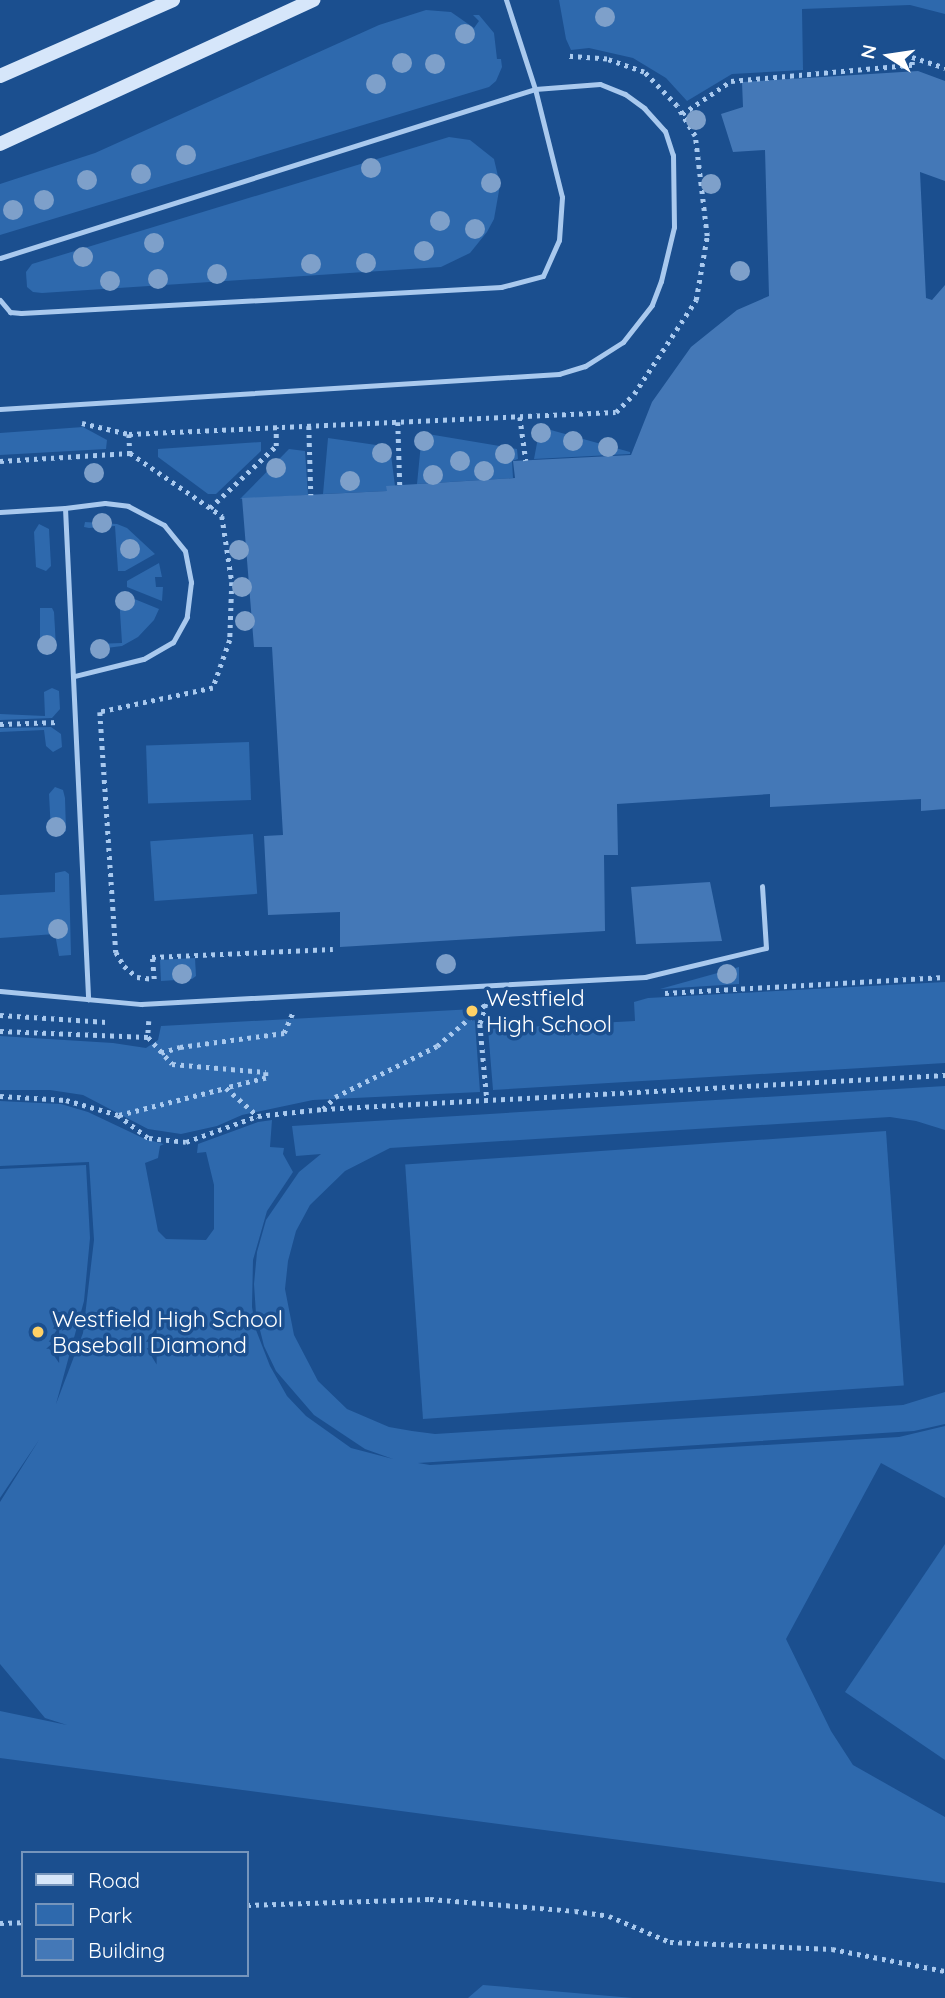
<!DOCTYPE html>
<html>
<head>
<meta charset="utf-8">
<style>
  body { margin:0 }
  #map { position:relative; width:945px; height:1998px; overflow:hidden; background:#1b4f8f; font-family:Quicksand,sans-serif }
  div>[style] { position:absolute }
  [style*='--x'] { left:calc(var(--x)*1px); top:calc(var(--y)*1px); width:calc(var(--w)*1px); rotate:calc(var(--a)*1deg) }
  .green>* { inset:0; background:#2e69ad; transform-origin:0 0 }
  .building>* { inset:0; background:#4478b7 }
  .path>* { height:4.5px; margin-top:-2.25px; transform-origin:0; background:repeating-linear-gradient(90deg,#a9c9ee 0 3.5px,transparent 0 8.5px) }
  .service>* { height:5px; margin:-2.5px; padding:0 2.5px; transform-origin:2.5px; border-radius:2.5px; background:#a9c9ee }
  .secondary>* { height:14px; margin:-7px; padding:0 7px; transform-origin:7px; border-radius:7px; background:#d6e6fa }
  .trees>* { width:20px; height:20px; margin:-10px; border-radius:50%; background:#7ea0ca }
  .dots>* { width:19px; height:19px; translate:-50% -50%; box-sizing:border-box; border:4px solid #1b4f8f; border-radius:50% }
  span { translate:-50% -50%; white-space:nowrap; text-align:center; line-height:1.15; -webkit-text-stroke:7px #1b4f8f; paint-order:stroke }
  .poi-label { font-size:23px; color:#fff }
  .left { translate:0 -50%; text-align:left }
  .legend { position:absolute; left:21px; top:1851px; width:228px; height:126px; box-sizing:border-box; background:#1b4f8f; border:2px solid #7695bc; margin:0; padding:9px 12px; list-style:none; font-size:21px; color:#fff }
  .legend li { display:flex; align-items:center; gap:14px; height:35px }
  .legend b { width:35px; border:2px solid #7695bc }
  .north { position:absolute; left:854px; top:21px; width:70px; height:70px; -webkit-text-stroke:5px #1b4f8f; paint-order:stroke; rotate:282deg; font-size:19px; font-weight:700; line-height:28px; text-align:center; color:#fff }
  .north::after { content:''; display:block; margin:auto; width:24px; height:32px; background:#fff; clip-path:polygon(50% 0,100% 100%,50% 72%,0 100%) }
</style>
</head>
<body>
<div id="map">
  <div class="green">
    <div style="clip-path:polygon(559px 0,945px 0,945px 14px,910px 5px,802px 9px,803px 70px,732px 74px,687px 101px,666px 78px,633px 58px,589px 48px,571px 50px,566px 39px)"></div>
    <div style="clip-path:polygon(426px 10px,451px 12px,474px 28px,479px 21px,473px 15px,479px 15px,494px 33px,497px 59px,501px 59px,502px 67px,496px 81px,489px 87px,0 235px,0 184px,95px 153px,379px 25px)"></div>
    <div style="clip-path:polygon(449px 137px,470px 140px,494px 159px,500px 185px,494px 219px,487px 232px,470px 253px,441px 267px,42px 293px,33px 292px,27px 287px,26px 272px,32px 264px)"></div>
    <div style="clip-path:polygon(83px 427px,107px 440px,106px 449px,0 455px,0 433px)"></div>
    <div style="clip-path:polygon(540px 427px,630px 452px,630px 454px,534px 459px)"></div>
    <div style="clip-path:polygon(422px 433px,517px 449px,518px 459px,512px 461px,513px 478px,417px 484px)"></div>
    <div style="clip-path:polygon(328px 438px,390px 447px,395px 486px,387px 486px,387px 491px,323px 494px)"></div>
    <div style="clip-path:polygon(261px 442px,261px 451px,216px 494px,208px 494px,158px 457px,158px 449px)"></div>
    <div style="clip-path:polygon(289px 449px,305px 451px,308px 495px,240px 499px)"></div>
    <div style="clip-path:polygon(85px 522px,117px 524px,127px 528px,155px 554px,125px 571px,118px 571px,115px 526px,89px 528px,84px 527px)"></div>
    <div style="clip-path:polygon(39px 524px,49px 529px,51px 566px,46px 571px,36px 567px,34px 532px)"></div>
    <div style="clip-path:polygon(159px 563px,162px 577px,155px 577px,156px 587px,163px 587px,162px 601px,127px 587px,127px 581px)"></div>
    <div style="clip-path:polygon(127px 596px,159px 609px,154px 620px,138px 637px,122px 646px,91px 650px,93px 644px,122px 643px,119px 597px)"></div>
    <div style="clip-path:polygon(40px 608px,52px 608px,54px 612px,56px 647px,51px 653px,40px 650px)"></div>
    <div style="clip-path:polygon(52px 688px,59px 691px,60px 709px,52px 718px,0 720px,0 714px,45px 716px,44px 692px)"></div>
    <div style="clip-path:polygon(51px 727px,61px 734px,62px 747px,53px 752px,46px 746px,44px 730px,0 732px,0 728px)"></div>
    <div style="left:249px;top:742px;width:58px;height:103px;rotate:88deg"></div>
    <div style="clip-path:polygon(55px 787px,63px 790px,65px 798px,66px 831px,61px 834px,51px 832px,49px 794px)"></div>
    <div style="left:253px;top:834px;width:60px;height:103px;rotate:86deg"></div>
    <div style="clip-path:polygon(65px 871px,69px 874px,71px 955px,59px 956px,55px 934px,0 938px,0 895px,55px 892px,55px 873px)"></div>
    <div style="clip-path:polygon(195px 958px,196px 976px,192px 979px,161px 981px,160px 960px)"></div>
    <div style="clip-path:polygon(739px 967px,739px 984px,660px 989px)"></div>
    <div style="clip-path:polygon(945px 982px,945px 1063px,493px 1090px,488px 1029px,635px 1021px,634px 1002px,648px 998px)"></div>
    <div style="clip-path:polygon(474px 1009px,480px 1092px,313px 1100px,242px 1115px,217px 1126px,181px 1134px,148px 1129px,83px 1095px,50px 1090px,0 1090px,0 1036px,113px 1043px,146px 1048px,158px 1040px,161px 1026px)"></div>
    <div style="clip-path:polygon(945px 1086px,945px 1130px,916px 1121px,890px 1117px,390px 1148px,345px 1171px,310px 1205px,296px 1231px,288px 1261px,285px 1289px,294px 1335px,318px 1381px,347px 1409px,389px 1427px,412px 1431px,435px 1434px,903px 1405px,945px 1392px,945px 1424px,914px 1431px,418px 1463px,430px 1465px,899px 1437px,945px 1426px,945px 1498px,881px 1463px,786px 1639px,831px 1731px,853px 1765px,945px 1817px,945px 1883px,0 1758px,0 1711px,67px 1725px,45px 1718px,0 1664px,0 1502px,39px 1440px,0 1498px,0 1169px,86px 1165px,90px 1238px,84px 1301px,56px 1404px,83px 1333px,94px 1240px,89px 1162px,0 1166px,0 1101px,61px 1104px,88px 1112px,145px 1139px,164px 1144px,160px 1146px,158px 1158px,145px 1163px,158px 1231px,166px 1239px,206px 1240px,214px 1229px,214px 1185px,206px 1152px,197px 1153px,198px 1144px,258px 1122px,272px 1120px,270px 1147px,284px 1148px,283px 1154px,293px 1172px,267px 1211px,253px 1260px,252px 1307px,256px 1330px,270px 1366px,287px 1396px,306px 1416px,351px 1448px,393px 1459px,365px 1449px,314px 1415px,276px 1371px,264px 1346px,256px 1314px,254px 1284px,257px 1252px,266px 1220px,299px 1172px,321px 1154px,296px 1156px,292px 1126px)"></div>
    <div style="left:886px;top:1131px;width:255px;height:482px;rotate:86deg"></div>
    <div style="clip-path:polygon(945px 1544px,945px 1760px,845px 1692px)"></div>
    <div style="clip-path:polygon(483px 1985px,633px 1998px,468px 1998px)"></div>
  </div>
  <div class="building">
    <div style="clip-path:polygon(918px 71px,945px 81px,945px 181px,920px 172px,926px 298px,932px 300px,945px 285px,945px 809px,921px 811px,921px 799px,770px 807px,770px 794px,617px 804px,618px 855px,604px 855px,605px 931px,340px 947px,340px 912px,268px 915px,264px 836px,283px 835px,272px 647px,254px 647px,242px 498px,387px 491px,386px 486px,515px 478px,513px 461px,631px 455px,652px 402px,691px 347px,737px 310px,769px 296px,765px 150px,733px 152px,721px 114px,743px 107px,742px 82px)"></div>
    <div style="clip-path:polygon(710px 882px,722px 941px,636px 944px,631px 887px)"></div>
  </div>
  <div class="path">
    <div style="--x:682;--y:114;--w:59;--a:-34"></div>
    <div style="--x:731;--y:81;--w:182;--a:-5.1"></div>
    <div style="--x:912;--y:65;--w:8;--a:-90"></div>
    <div style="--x:912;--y:57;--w:35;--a:18"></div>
    <div style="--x:520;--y:417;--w:44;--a:82.2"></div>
    <div style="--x:398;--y:422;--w:63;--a:88.2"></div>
    <div style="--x:82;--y:423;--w:48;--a:13.2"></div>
    <div style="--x:129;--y:434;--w:487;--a:-2.6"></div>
    <div style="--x:616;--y:412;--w:25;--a:-45"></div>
    <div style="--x:634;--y:394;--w:113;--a:-56.6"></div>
    <div style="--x:696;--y:300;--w:65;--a:-80.2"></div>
    <div style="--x:707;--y:236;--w:101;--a:-96.8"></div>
    <div style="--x:695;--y:136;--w:35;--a:-121"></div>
    <div style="--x:677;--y:106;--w:47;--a:-134.1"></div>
    <div style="--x:644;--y:72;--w:39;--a:-161"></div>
    <div style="--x:607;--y:59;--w:42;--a:-175.9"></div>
    <div style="--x:309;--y:426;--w:69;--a:88.3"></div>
    <div style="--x:129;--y:434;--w:19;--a:87"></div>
    <div style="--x:0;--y:461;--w:130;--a:-3.5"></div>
    <div style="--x:130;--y:453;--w:112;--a:34.4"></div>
    <div style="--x:222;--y:516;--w:67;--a:81.4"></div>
    <div style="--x:232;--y:582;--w:58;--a:92"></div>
    <div style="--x:230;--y:640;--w:51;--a:109.5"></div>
    <div style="--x:213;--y:688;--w:116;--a:168"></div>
    <div style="--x:100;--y:712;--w:241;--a:86.2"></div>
    <div style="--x:116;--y:952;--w:16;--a:60"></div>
    <div style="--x:124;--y:966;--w:17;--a:40"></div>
    <div style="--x:137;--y:977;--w:17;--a:7"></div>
    <div style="--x:154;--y:979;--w:22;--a:-95"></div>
    <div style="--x:152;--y:957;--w:181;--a:-2.5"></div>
    <div style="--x:210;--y:508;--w:91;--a:-43.2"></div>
    <div style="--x:276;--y:446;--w:19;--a:-90"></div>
    <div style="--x:0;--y:724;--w:59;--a:-1.9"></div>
    <div style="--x:665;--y:993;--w:280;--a:-3.3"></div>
    <div style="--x:487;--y:1004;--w:21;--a:109"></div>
    <div style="--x:480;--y:1024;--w:75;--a:84.7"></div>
    <div style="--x:0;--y:1015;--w:107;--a:3.7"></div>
    <div style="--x:149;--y:1021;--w:16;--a:94"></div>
    <div style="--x:148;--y:1037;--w:36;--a:48"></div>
    <div style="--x:172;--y:1064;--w:94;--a:4.9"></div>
    <div style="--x:266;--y:1072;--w:6;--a:90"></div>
    <div style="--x:266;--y:1078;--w:41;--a:166"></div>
    <div style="--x:226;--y:1088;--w:43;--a:41.2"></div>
    <div style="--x:258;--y:1116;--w:65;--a:-6.1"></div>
    <div style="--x:323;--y:1109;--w:17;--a:-45"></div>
    <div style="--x:335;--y:1097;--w:114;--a:-26.6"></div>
    <div style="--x:437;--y:1046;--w:65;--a:-40.6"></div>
    <div style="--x:0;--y:1031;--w:148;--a:2.3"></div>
    <div style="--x:161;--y:1053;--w:20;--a:-18"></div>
    <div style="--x:180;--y:1047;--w:105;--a:-7.7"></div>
    <div style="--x:284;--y:1033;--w:21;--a:-67"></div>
    <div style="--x:0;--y:1096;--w:66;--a:3.5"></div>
    <div style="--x:66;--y:1100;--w:54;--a:16.1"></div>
    <div style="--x:118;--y:1115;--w:39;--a:37"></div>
    <div style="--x:149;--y:1138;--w:37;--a:6"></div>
    <div style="--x:186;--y:1142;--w:77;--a:-19.9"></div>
    <div style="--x:323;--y:1109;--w:623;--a:-3.13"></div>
    <div style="--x:119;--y:1115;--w:110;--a:-14.2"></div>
    <div style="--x:247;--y:1905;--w:183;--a:-1.9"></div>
    <div style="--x:430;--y:1899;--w:145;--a:4.7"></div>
    <div style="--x:575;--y:1911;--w:34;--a:8"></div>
    <div style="--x:609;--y:1916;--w:66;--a:23.1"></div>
    <div style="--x:670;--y:1942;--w:162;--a:2.5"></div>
    <div style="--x:832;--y:1949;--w:115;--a:11"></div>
    <div style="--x:0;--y:1923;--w:23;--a:-2"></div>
  </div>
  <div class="service">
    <div style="--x:0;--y:258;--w:561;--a:-17.53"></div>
    <div style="--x:535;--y:89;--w:65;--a:-4.4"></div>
    <div style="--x:600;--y:84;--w:27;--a:22"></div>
    <div style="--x:625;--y:94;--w:24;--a:36"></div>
    <div style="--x:644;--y:108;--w:31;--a:48"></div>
    <div style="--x:665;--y:131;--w:25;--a:72"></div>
    <div style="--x:673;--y:155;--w:72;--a:89.2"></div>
    <div style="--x:674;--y:227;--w:56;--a:103.5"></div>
    <div style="--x:661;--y:281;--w:26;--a:111"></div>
    <div style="--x:652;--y:305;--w:47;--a:128.1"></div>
    <div style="--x:623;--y:342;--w:45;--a:147.7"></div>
    <div style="--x:585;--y:366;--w:27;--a:163"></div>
    <div style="--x:559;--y:374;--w:560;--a:176.42"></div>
    <div style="--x:0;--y:300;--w:16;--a:50"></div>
    <div style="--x:10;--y:312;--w:11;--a:5"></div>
    <div style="--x:21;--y:313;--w:481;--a:-3.1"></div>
    <div style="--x:501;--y:287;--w:43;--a:-14.7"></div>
    <div style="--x:543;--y:276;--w:39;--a:-66"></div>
    <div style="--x:559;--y:240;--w:43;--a:-86"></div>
    <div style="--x:562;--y:197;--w:111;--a:-104"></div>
    <div style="--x:535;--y:89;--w:94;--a:-108"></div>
    <div style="--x:65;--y:508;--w:40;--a:-7.1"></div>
    <div style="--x:105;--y:503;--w:23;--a:7"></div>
    <div style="--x:128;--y:506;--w:41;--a:27.8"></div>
    <div style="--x:164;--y:525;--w:33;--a:51"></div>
    <div style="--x:185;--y:551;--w:32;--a:79"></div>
    <div style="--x:191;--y:582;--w:35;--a:97"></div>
    <div style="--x:187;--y:617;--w:29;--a:119"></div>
    <div style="--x:173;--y:642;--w:34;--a:150"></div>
    <div style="--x:143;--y:659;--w:70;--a:166"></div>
    <div style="--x:0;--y:512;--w:65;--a:-3.5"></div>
    <div style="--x:65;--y:508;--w:492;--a:87.3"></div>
    <div style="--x:0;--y:991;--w:142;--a:5.3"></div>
    <div style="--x:141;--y:1004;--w:505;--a:-3.07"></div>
    <div style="--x:645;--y:977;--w:124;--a:-13.5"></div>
    <div style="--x:766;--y:948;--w:62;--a:-93.7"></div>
  </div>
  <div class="secondary">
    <div style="--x:0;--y:76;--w:189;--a:-23.7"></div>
    <div style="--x:0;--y:144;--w:345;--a:-24.7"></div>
  </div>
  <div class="trees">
    <div style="left:605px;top:17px"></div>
    <div style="left:465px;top:34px"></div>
    <div style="left:402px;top:63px"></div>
    <div style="left:435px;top:64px"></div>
    <div style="left:376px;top:84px"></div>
    <div style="left:696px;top:120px"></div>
    <div style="left:186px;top:155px"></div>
    <div style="left:371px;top:168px"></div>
    <div style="left:141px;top:174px"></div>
    <div style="left:87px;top:180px"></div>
    <div style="left:491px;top:183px"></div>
    <div style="left:711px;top:184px"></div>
    <div style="left:44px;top:200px"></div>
    <div style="left:13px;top:210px"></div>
    <div style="left:440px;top:221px"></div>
    <div style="left:475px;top:229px"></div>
    <div style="left:154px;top:243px"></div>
    <div style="left:424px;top:251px"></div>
    <div style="left:83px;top:257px"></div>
    <div style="left:366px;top:263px"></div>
    <div style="left:311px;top:264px"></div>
    <div style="left:740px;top:271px"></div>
    <div style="left:217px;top:274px"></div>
    <div style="left:158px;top:279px"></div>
    <div style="left:110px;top:281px"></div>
    <div style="left:541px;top:433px"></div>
    <div style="left:424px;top:441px"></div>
    <div style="left:573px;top:441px"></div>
    <div style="left:608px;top:447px"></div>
    <div style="left:382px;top:453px"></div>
    <div style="left:505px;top:454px"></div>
    <div style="left:460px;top:461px"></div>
    <div style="left:276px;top:468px"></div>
    <div style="left:484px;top:471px"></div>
    <div style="left:94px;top:473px"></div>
    <div style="left:433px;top:475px"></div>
    <div style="left:350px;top:481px"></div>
    <div style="left:102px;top:523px"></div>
    <div style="left:130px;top:549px"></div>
    <div style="left:239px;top:550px"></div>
    <div style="left:242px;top:587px"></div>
    <div style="left:125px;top:601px"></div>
    <div style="left:245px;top:621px"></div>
    <div style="left:47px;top:645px"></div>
    <div style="left:100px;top:649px"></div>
    <div style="left:56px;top:827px"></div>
    <div style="left:58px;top:929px"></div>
    <div style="left:446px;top:964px"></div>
    <div style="left:182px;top:974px"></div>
    <div style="left:727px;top:974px"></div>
  </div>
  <div class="dots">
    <div style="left:472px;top:1011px;background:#ffd166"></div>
    <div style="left:38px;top:1332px;background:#ffd166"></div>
  </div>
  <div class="poi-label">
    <span class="left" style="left:486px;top:1011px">Westfield<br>High School</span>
    <span class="left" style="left:52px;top:1332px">Westfield High School<br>Baseball Diamond</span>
  </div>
  <ul class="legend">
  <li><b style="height:9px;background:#d6e6fa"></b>Road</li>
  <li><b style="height:19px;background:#2e69ad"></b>Park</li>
  <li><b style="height:19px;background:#4478b7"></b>Building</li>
  </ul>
  <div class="north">N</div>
</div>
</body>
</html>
